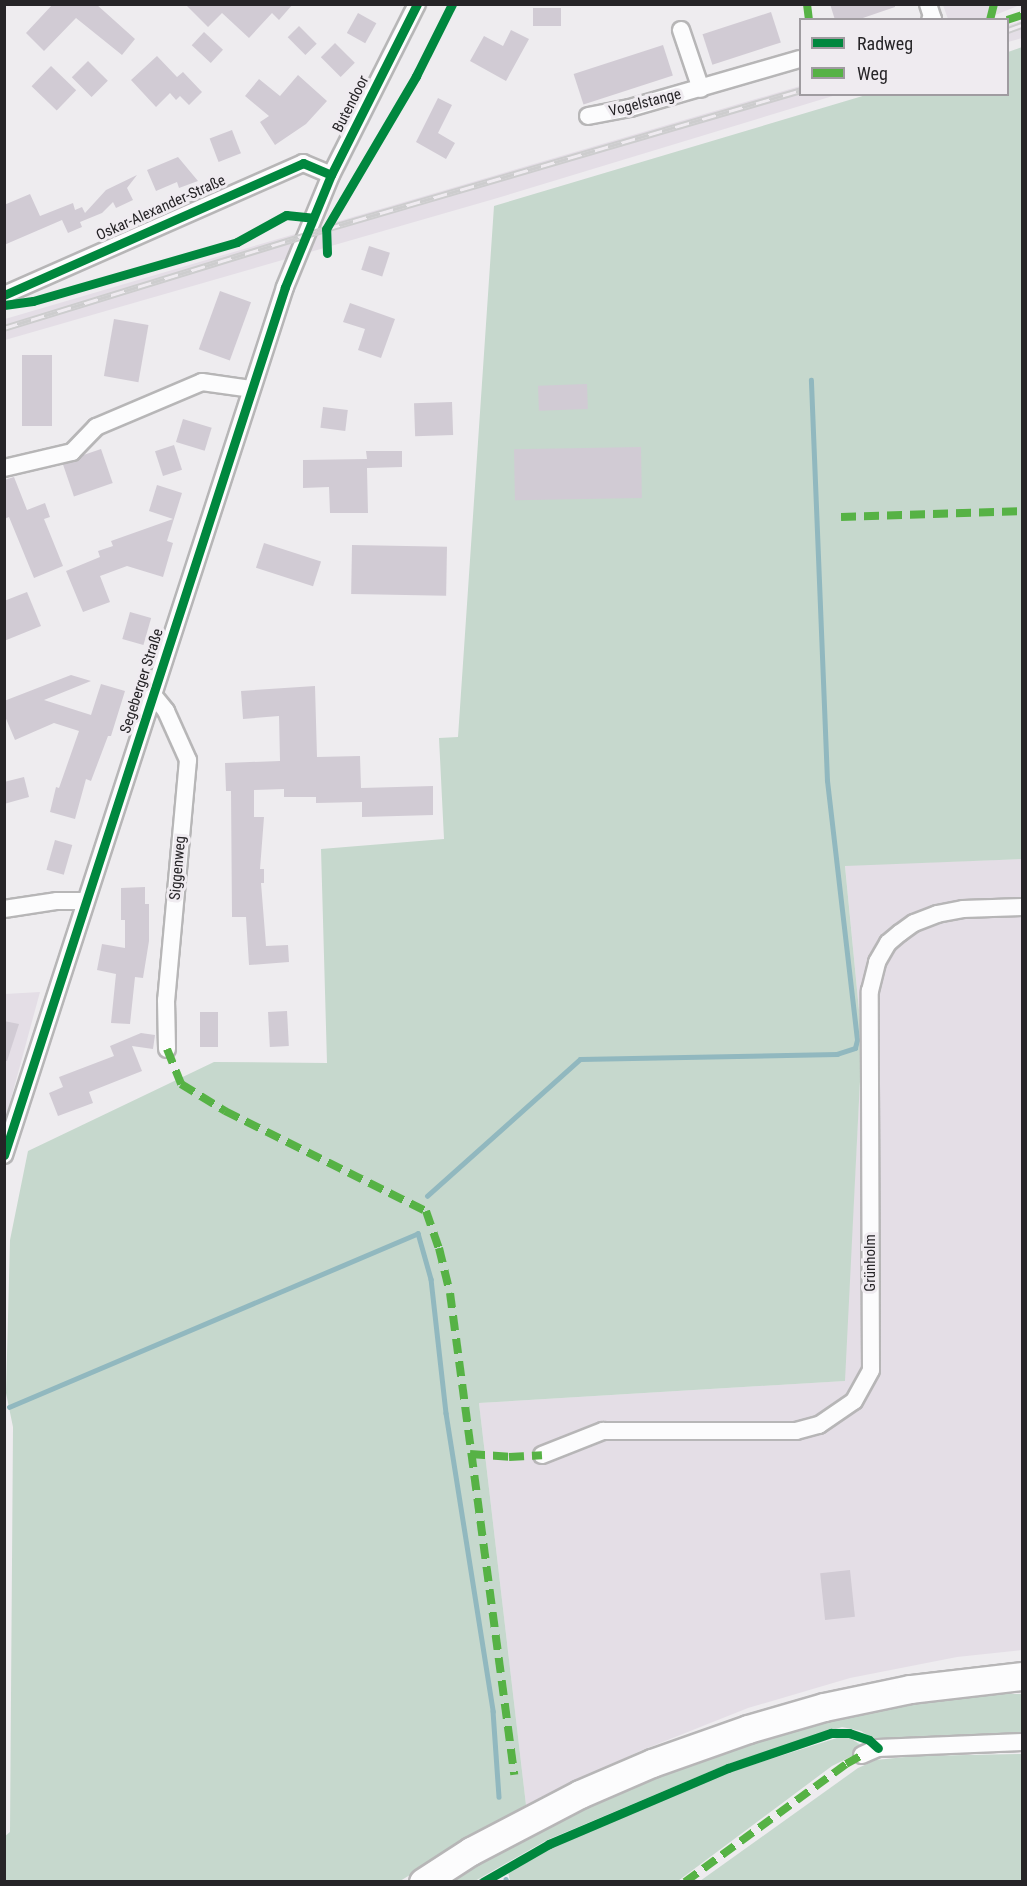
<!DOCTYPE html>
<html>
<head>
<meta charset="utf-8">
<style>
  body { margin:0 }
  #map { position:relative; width:1027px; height:1886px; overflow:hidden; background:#eeecef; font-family:"Roboto Condensed",sans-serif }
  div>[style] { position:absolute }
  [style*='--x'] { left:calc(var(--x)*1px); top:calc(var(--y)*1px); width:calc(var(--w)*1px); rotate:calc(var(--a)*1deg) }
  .built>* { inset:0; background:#e4dee6 }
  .green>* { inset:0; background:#c6d8cd }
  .stream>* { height:4.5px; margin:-2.25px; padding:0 2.25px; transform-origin:2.25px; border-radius:2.25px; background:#91b8bf }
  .building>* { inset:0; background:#d1cbd4; transform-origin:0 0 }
  .roads { filter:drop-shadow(2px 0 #b7b6b7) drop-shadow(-2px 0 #b7b6b7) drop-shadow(0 2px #b7b6b7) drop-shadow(0 -2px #b7b6b7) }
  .street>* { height:16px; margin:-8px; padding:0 8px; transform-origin:8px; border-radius:8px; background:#fcfcfd }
  .primary>* { height:27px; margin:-13.5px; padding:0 13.5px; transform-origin:13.5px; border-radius:13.5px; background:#fcfcfd }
  .rail>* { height:7px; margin-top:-3.5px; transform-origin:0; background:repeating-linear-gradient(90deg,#efebf0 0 14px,#cdcdce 0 28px); box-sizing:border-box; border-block:2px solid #cdcdce }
  .quiet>* { height:8px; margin-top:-4px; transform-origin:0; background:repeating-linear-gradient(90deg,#56b245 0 15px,transparent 0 23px) }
  .cycleway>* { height:9px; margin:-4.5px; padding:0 4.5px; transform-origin:4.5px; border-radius:4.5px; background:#00873e }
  span { translate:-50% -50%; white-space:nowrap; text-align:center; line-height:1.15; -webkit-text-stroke:6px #efebf0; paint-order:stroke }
  .street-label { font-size:15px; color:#262427 }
  .frame { position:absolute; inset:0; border:6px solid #262427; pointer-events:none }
  .legend { position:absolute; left:799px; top:18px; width:210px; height:78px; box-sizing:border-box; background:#efebf0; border:2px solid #9f9ba0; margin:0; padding:8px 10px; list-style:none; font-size:18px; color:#262427 }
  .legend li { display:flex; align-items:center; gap:12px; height:30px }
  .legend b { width:30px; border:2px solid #9f9ba0 }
</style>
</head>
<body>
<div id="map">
  <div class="built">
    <div style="clip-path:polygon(1022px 4px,983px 20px,948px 19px,943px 5px)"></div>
    <div style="clip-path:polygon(1022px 21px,1022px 38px,1008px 42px,1008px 25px)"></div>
    <div style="clip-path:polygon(800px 86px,800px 94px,836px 95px,494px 199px,5px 340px,5px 319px)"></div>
    <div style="clip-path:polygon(1022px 859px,1022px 1650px,957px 1657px,850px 1678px,748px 1708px,640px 1751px,526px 1805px,479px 1403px,844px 1381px,862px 1041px,845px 865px)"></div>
    <div style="clip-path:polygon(40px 992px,5px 1121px,5px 1122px,5px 994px)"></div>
  </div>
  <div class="green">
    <div style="clip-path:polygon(1022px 47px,1022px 859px,845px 866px,862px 1041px,845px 1381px,479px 1403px,526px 1805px,400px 1881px,5px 1881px,4px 1837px,10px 1832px,13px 1427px,6px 1393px,10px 1240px,28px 1151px,214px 1062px,327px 1063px,321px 849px,444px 839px,439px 738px,458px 737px,494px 206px,866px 95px,1008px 94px,1008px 52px)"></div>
    <div style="clip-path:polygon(991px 1694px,1022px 1694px,1022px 1737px,880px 1743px,861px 1731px,842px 1727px,728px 1764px,547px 1840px,475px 1881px,449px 1882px,542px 1827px,657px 1775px,753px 1740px,829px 1715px,915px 1700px)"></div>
    <div style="clip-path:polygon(840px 1737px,850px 1738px,864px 1747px,862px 1751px,832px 1766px,678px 1881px,510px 1881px,508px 1872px,551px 1848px,727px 1773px)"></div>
    <div style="clip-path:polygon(1022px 1754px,1022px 1881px,700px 1881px,858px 1768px,876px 1760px,915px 1756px)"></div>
  </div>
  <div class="stream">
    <div style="--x:427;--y:1196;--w:205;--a:-41.8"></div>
    <div style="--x:580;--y:1059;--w:257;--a:-1.1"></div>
    <div style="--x:837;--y:1054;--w:19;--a:-18"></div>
    <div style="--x:855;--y:1048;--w:8;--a:-76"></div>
    <div style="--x:857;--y:1040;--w:261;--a:-96.6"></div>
    <div style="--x:827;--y:781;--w:401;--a:-92.3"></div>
    <div style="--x:9;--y:1407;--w:444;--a:-23"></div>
    <div style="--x:418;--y:1233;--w:48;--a:74.2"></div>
    <div style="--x:431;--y:1279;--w:135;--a:83.6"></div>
    <div style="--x:446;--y:1413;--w:302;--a:81"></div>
    <div style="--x:493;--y:1711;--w:86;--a:86"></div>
    <div style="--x:506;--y:1879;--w:3;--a:72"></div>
  </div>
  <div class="building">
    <div style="clip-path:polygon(53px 4px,96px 4px,135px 39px,122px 55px,76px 18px,44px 51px,26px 33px)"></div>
    <div style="clip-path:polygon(185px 4px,293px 4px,279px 20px,272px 13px,249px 38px,222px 13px,208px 27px)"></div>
    <div style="clip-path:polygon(830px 4px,895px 4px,895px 7px,857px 20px,835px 20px)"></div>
    <div style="left:561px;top:8px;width:18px;height:28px;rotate:90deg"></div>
    <div style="left:771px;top:12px;width:32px;height:72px;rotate:72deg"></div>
    <div style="left:358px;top:13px;width:21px;height:23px;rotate:29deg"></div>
    <div style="left:299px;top:26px;width:25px;height:16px;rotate:45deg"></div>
    <div style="clip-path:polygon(511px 30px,529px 39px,506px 81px,470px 61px,484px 36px,503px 46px)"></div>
    <div style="left:204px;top:32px;width:26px;height:18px;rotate:43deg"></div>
    <div style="left:335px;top:43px;width:28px;height:20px;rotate:45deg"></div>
    <div style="left:663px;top:45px;width:32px;height:94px;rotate:72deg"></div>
    <div style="clip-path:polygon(157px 56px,177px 77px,183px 72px,202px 92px,189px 105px,180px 96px,176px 100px,170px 93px,156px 107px,131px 80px)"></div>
    <div style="left:88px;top:61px;width:28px;height:23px;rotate:45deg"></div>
    <div style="left:51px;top:66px;width:35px;height:28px;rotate:44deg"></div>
    <div style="clip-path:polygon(298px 75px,327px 101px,306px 124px,275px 145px,260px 122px,269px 116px,245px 96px,259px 79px,280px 96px)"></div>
    <div style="clip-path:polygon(438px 98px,452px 105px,438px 133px,455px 143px,446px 159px,416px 142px)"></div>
    <div style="left:232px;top:130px;width:25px;height:24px;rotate:69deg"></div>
    <div style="clip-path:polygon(178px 157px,198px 181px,179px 188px,177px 182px,156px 191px,147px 170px)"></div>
    <div style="clip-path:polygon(137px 175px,127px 188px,133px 200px,116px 208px,113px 202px,102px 213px,80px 222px,82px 227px,68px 233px,62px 220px,4px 245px,4px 205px,30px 194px,40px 216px,73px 203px,75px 210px,82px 207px,85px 213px,106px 190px)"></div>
    <div style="left:369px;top:246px;width:22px;height:25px;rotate:18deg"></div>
    <div style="left:220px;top:291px;width:33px;height:62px;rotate:20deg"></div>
    <div style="clip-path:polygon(350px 303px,395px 319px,381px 358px,358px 350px,365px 329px,343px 322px)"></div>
    <div style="left:114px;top:319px;width:35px;height:58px;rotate:10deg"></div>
    <div style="left:22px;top:355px;width:30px;height:71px"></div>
    <div style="left:587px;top:384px;width:25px;height:49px;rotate:88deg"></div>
    <div style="left:452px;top:402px;width:33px;height:38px;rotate:88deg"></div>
    <div style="left:323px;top:407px;width:25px;height:21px;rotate:7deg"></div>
    <div style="left:183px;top:419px;width:30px;height:24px;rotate:17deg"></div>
    <div style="left:174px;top:445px;width:26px;height:20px;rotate:72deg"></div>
    <div style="left:641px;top:447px;width:51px;height:127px;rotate:89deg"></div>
    <div style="left:101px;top:449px;width:36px;height:41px;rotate:71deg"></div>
    <div style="clip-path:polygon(366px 451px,402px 451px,402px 467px,367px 468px,368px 513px,330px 513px,329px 487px,303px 488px,303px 460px,367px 459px)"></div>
    <div style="clip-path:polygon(14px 477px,27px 510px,45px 503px,50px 517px,44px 519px,63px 566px,34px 578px,9px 517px,4px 519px,4px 480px)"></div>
    <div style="clip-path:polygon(157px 485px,182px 493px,167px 541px,173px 543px,163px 577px,127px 566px,100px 576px,110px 602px,83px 612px,66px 571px,100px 557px,98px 551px,113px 546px,111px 541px,173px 519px,149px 511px)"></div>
    <div style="left:264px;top:543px;width:60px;height:26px;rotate:18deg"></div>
    <div style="left:352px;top:545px;width:95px;height:49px;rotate:1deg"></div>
    <div style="clip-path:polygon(27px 592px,41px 626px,4px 641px,4px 601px)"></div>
    <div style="left:130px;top:612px;width:22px;height:28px;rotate:16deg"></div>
    <div style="clip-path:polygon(71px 675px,91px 681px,44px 700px,91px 715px,101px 684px,125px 691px,111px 736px,108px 736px,91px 781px,86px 779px,75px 819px,50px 812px,56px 787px,59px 788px,79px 731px,54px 723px,15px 740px,4px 714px,4px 701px)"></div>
    <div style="clip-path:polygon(315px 686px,317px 757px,360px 756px,361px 788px,433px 786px,433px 815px,362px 817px,362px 802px,316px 803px,316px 797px,284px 797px,284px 789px,254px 790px,254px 817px,264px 817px,260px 869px,264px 869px,264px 883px,261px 883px,266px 946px,288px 945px,289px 962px,249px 965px,246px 917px,232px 917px,231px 791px,226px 791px,225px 763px,280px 761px,279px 716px,243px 719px,241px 691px)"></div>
    <div style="clip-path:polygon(24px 777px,29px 797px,4px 804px,4px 782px)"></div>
    <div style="left:55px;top:840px;width:18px;height:31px;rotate:16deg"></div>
    <div style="clip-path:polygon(145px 887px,145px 904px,149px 904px,149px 941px,143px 978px,135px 977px,130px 1024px,111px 1023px,116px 974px,97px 970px,102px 944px,125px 948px,125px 920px,121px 920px,121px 888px)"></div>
    <div style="left:287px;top:1011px;width:35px;height:19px;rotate:87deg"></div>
    <div style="left:200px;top:1012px;width:18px;height:35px"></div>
    <div style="clip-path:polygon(4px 1021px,19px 1024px,7px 1061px,4px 1061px)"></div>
    <div style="clip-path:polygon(141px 1033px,155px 1035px,153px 1049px,132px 1046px,142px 1071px,89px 1092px,93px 1103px,58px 1116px,49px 1093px,63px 1087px,59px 1077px,114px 1056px,110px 1046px)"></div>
    <div style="left:850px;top:1570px;width:47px;height:30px;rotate:84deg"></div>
  </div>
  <div class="roads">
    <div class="street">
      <div style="--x:928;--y:4;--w:16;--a:72"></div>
      <div style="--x:933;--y:19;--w:3;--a:162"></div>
      <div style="--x:681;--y:30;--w:62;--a:71.3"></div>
      <div style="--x:588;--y:116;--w:43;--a:-10.8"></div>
      <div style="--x:630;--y:108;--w:177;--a:-16.1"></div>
      <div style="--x:4;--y:295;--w:327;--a:-23.8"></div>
      <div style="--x:303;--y:163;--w:30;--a:23"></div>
      <div style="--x:4;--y:468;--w:70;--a:-13.2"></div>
      <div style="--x:72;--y:452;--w:35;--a:-46"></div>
      <div style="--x:96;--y:427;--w:115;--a:-23"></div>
      <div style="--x:202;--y:382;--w:49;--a:8.1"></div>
      <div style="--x:154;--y:696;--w:19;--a:51"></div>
      <div style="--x:166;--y:711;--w:54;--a:65.8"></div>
      <div style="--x:188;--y:760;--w:241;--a:95.2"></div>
      <div style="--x:166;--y:1000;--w:49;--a:88.8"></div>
      <div style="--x:4;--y:909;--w:54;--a:-8.6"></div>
      <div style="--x:57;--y:901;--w:28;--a:0"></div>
      <div style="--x:4;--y:1155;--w:912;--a:-72.06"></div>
      <div style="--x:285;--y:287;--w:121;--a:-67.7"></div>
      <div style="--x:331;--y:175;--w:191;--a:-63.3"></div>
      <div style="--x:542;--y:1455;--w:66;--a:-21.5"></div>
      <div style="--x:603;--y:1431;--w:193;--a:0"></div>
      <div style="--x:796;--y:1431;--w:24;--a:-15"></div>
      <div style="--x:819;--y:1425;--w:42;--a:-34.4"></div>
      <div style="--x:854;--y:1401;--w:35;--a:-61"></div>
      <div style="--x:871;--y:1370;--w:379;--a:-90.2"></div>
      <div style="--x:870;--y:991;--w:30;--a:-76"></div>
      <div style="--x:877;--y:962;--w:22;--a:-60"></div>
      <div style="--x:888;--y:943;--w:16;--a:-40"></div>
      <div style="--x:900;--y:933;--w:17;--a:-36"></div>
      <div style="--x:914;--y:923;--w:25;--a:-21"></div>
      <div style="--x:937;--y:914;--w:26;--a:-11"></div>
      <div style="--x:963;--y:909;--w:59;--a:-1.9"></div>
      <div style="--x:862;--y:1755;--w:17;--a:-24"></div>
      <div style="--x:878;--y:1748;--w:144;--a:-2.4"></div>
    </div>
    <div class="primary">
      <div style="--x:423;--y:1882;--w:57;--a:-32.9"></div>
      <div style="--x:471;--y:1851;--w:123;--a:-27.6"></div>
      <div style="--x:580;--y:1794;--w:78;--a:-23.3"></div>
      <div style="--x:652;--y:1763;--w:102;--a:-19.5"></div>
      <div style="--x:748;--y:1729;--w:79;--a:-16.1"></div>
      <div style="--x:824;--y:1707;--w:88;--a:-11.8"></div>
      <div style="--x:910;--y:1689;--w:113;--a:-6.6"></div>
    </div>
  </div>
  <div class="rail">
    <div style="--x:1008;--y:30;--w:15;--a:-20"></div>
    <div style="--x:4;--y:328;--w:337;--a:-17.1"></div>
    <div style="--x:326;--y:229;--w:494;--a:-16.3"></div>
  </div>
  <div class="quiet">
    <div style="--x:807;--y:4;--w:16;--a:83"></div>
    <div style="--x:990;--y:20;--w:16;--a:-76"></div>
    <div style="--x:1007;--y:20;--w:16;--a:-18"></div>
    <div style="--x:841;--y:517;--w:181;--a:-1.9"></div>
    <div style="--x:167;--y:1049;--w:38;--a:68"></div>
    <div style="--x:181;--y:1084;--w:52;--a:31.5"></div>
    <div style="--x:225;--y:1111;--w:225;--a:26.5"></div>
    <div style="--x:426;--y:1211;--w:39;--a:71"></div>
    <div style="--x:439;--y:1248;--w:46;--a:76.3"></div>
    <div style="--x:450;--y:1293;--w:486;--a:82.4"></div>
    <div style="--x:470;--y:1454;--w:39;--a:4"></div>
    <div style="--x:509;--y:1457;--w:33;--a:-3"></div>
    <div style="--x:685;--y:1882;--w:200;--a:-36.2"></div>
    <div style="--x:846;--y:1764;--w:18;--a:-29"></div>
  </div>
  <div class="cycleway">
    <div style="--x:327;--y:253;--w:24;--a:-92"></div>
    <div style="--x:326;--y:229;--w:178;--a:-59.5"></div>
    <div style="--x:416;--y:76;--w:80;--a:-63.4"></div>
    <div style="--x:4;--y:295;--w:327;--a:-23.8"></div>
    <div style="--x:303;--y:163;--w:30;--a:23"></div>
    <div style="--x:4;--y:305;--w:29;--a:-8"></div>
    <div style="--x:33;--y:301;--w:212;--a:-16.1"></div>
    <div style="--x:237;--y:242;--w:56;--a:-28.9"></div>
    <div style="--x:286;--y:215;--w:27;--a:6"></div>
    <div style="--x:4;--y:1155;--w:912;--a:-72.06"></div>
    <div style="--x:285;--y:287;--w:121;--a:-67.7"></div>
    <div style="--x:331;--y:175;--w:191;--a:-63.3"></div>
    <div style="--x:483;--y:1882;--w:76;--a:-29.9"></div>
    <div style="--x:549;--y:1844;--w:194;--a:-23"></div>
    <div style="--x:728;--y:1768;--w:109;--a:-18.8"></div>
    <div style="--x:831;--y:1733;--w:18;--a:0"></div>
    <div style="--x:849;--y:1733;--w:21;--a:19"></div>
    <div style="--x:869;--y:1740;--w:12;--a:42"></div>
  </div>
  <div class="street-label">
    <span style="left:645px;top:103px;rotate:-14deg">Vogelstange</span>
    <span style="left:351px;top:104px;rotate:-63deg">Butendoor</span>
    <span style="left:161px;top:208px;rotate:-24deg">Oskar-Alexander-Straße</span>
    <span style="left:142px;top:681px;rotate:-72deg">Segeberger Straße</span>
    <span style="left:178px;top:868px;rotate:-85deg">Siggenweg</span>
    <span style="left:871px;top:1263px;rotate:-90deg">Grünholm</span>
  </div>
  <div class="frame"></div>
  <ul class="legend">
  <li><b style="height:8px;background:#00873e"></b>Radweg</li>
  <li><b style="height:8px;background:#56b245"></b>Weg</li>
  </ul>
</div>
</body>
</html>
